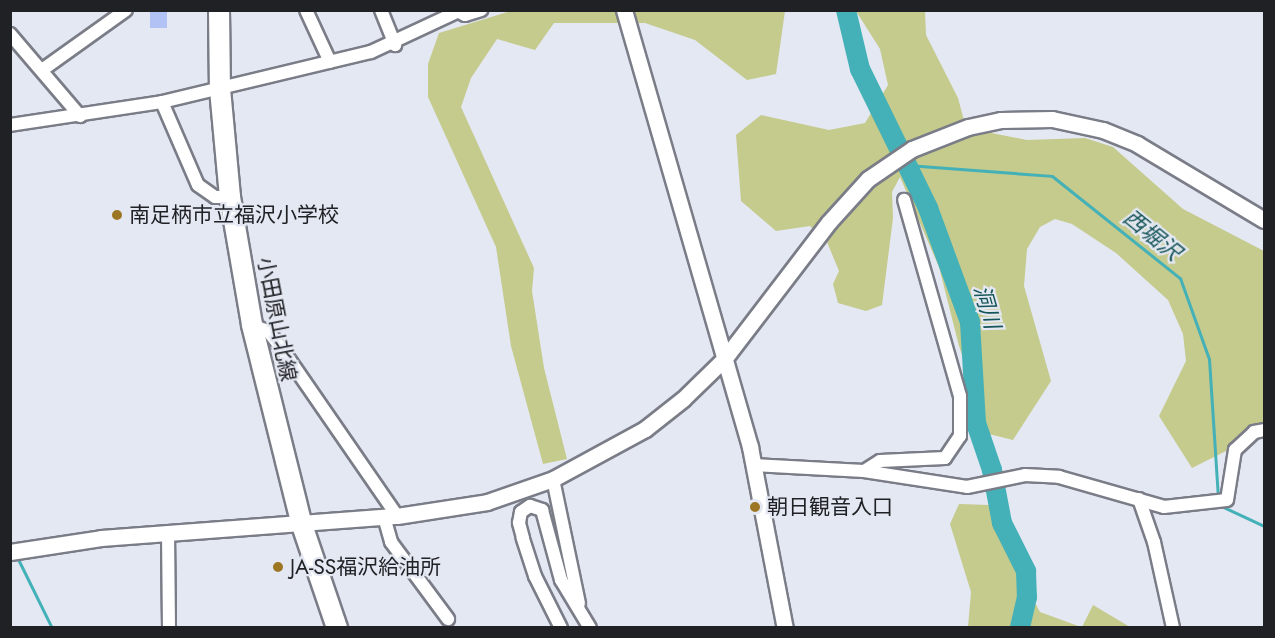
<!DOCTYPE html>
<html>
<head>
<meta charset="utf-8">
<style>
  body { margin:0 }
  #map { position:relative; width:1275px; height:638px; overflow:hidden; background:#e4e8f2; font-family:Jost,"Noto Sans JP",sans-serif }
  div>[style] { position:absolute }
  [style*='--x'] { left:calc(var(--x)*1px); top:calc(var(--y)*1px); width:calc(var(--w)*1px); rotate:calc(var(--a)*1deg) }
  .green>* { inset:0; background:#c5ca8d }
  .stream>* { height:3px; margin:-1.5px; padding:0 1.5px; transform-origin:1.5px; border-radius:1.5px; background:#43b1b7 }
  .river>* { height:20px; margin:-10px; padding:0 10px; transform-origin:10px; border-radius:10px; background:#43b1b7 }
  .building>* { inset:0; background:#b2c2f5; transform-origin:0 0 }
  .roads { filter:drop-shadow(2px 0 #7a7d87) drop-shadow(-2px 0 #7a7d87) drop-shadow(0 2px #7a7d87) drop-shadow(0 -2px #7a7d87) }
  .minor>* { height:12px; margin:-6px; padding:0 6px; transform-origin:6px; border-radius:6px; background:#fff }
  .tertiary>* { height:15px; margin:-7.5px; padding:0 7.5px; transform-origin:7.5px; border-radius:7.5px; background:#fff }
  .primary>* { height:20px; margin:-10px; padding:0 10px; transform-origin:10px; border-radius:10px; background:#fff }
  .dots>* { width:16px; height:16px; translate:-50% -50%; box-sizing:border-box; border:3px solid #e4e8f2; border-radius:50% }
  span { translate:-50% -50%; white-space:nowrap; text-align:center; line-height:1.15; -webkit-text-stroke:4.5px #e4e8f2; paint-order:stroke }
  .poi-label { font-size:21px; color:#202125 }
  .left { translate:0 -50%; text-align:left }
  .street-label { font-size:21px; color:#202125 }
  .water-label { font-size:22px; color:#165558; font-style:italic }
  .frame { position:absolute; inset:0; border:12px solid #202125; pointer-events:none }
</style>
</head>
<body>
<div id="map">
  <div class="green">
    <div style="clip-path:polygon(511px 11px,785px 11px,776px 74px,747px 80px,695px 40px,645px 23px,554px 23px,535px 50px,497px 39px,471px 78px,461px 107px,534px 268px,532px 291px,544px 368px,567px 459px,543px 464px,511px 346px,496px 247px,428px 97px,428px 64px,439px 33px)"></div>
    <div style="clip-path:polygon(856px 11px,925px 11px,926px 35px,958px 98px,966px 128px,1027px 140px,1085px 138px,1113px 147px,1183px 209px,1264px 251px,1264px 432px,1192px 468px,1159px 416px,1186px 361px,1183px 334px,1168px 300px,1116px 253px,1072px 224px,1055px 219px,1040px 227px,1027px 249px,1024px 286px,1051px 381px,1013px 440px,989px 434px,959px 346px,939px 267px,900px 177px,892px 192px,893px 218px,882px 305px,866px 311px,838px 303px,833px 284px,839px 271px,827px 242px,810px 226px,776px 231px,741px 201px,736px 135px,761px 115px,829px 130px,865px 123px,888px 85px,880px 49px)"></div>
    <div style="clip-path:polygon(959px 504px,989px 505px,998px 536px,1040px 612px,1081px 627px,968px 627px,971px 592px,950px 524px)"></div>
    <div style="clip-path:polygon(1093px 605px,1130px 627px,1082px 627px)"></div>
  </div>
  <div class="stream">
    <div style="--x:907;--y:165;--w:145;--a:4.3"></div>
    <div style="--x:1052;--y:176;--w:164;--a:38.6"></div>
    <div style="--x:1180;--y:278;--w:86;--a:70.3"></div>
    <div style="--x:1209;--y:359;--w:140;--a:86.3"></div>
    <div style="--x:1219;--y:505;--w:50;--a:25"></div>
    <div style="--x:17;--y:557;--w:79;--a:63.8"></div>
  </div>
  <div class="river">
    <div style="--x:846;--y:10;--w:61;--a:76.7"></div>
    <div style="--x:860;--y:69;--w:155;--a:63.9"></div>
    <div style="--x:928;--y:208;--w:121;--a:69.8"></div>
    <div style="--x:970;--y:322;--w:101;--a:86.6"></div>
    <div style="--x:976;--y:423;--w:50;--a:71.2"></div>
    <div style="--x:992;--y:470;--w:54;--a:79.3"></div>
    <div style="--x:1002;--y:523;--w:54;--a:63.4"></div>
    <div style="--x:1026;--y:571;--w:26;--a:88"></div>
    <div style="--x:1027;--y:597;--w:32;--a:103"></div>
  </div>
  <div class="building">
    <div style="left:150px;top:10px;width:17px;height:18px"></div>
  </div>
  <div class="roads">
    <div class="minor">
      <div style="--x:306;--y:10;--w:57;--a:65.2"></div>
      <div style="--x:381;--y:10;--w:38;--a:68"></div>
      <div style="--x:455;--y:10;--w:11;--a:27"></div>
      <div style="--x:465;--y:15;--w:17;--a:-17"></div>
      <div style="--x:10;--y:34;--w:108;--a:49.5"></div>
      <div style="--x:42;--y:70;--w:103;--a:-35.5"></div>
      <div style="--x:162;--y:102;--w:90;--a:66.6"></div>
      <div style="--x:198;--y:185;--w:21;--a:35"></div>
      <div style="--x:215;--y:197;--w:15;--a:0"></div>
      <div style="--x:10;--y:125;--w:154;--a:-8.6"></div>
      <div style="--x:162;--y:102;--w:215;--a:-13.5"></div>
      <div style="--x:371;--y:52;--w:99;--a:-25"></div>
      <div style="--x:252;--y:325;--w:17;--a:21"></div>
      <div style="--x:268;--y:331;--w:23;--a:52"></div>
      <div style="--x:282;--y:349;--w:203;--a:55.4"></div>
      <div style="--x:753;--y:465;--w:111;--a:3.1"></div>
      <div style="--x:864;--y:471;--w:104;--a:8.8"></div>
      <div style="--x:967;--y:487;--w:59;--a:-11.7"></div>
      <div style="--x:1025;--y:475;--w:34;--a:3"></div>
      <div style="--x:1059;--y:477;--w:109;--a:15.9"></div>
      <div style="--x:1164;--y:507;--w:63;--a:-6.3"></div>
      <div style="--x:1227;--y:500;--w:51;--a:-80.9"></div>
      <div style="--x:1235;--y:450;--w:26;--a:-43"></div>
      <div style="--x:1254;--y:432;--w:10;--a:-11"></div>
      <div style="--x:864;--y:471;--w:19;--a:-32"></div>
      <div style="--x:880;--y:461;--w:65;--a:-2.6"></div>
      <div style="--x:945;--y:458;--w:27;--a:-56"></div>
      <div style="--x:960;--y:436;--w:40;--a:-90"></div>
      <div style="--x:960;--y:396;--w:204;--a:-105.9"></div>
      <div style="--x:553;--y:479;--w:127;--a:78.2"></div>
      <div style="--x:1139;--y:499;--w:46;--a:70.8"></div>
      <div style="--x:1154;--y:542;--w:88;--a:77.5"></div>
      <div style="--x:384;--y:517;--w:26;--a:74"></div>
      <div style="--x:391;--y:542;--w:96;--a:53.5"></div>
      <div style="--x:168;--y:532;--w:96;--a:89.4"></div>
      <div style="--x:561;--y:628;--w:58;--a:-116.6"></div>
      <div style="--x:535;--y:576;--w:40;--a:-108"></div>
      <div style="--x:523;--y:538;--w:16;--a:-105"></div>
      <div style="--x:519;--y:523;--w:11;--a:-80"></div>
      <div style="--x:521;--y:512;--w:11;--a:-34"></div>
      <div style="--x:530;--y:506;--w:13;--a:18"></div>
      <div style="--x:542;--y:510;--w:73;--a:74.8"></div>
      <div style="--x:561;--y:580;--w:56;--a:58.9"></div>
    </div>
    <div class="tertiary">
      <div style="--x:624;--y:10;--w:455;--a:73.9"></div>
      <div style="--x:750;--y:447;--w:184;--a:79.1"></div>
      <div style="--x:10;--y:552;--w:92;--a:-8.7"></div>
      <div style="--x:101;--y:538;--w:297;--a:-4.3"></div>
      <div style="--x:397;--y:516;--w:91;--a:-8.8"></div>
      <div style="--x:487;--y:502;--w:70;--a:-19.2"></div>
      <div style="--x:553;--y:479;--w:105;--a:-28.5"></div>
      <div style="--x:645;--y:429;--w:48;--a:-38.3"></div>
      <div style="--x:683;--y:399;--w:59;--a:-44.3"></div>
      <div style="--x:725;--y:358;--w:171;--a:-52.6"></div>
      <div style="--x:829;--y:222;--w:58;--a:-47.8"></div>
      <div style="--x:868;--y:179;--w:53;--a:-34.3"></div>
      <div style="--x:912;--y:149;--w:60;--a:-21.4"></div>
      <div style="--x:968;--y:127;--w:34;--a:-12"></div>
      <div style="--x:1001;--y:120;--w:51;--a:-1.1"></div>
      <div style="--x:1052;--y:119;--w:52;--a:12.2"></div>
      <div style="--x:1103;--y:130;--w:37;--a:22"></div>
      <div style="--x:1137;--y:144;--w:148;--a:30.9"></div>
    </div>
    <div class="primary">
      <div style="--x:219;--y:10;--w:79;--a:89.3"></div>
      <div style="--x:220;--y:89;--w:108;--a:84.7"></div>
      <div style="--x:230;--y:197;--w:130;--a:80.2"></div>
      <div style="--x:252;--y:325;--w:206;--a:76"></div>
      <div style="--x:302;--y:525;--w:109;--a:71.2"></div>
    </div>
  </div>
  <div class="dots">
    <div style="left:117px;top:215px;background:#9d7623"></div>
    <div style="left:755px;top:507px;background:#9d7623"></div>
    <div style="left:278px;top:567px;background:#9d7623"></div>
  </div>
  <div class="poi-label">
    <span class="left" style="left:129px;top:215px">南足柄市立福沢小学校</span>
    <span class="left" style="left:767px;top:507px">朝日観音入口</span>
    <span class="left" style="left:290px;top:567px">JA-SS福沢給油所</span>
  </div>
  <div class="street-label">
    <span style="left:277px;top:319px;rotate:79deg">小田原山北線</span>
  </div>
  <div class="water-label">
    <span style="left:1152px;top:235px;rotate:39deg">西堀沢</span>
    <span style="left:987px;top:307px;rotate:74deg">洞川</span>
  </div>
  <div class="frame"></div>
</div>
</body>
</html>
